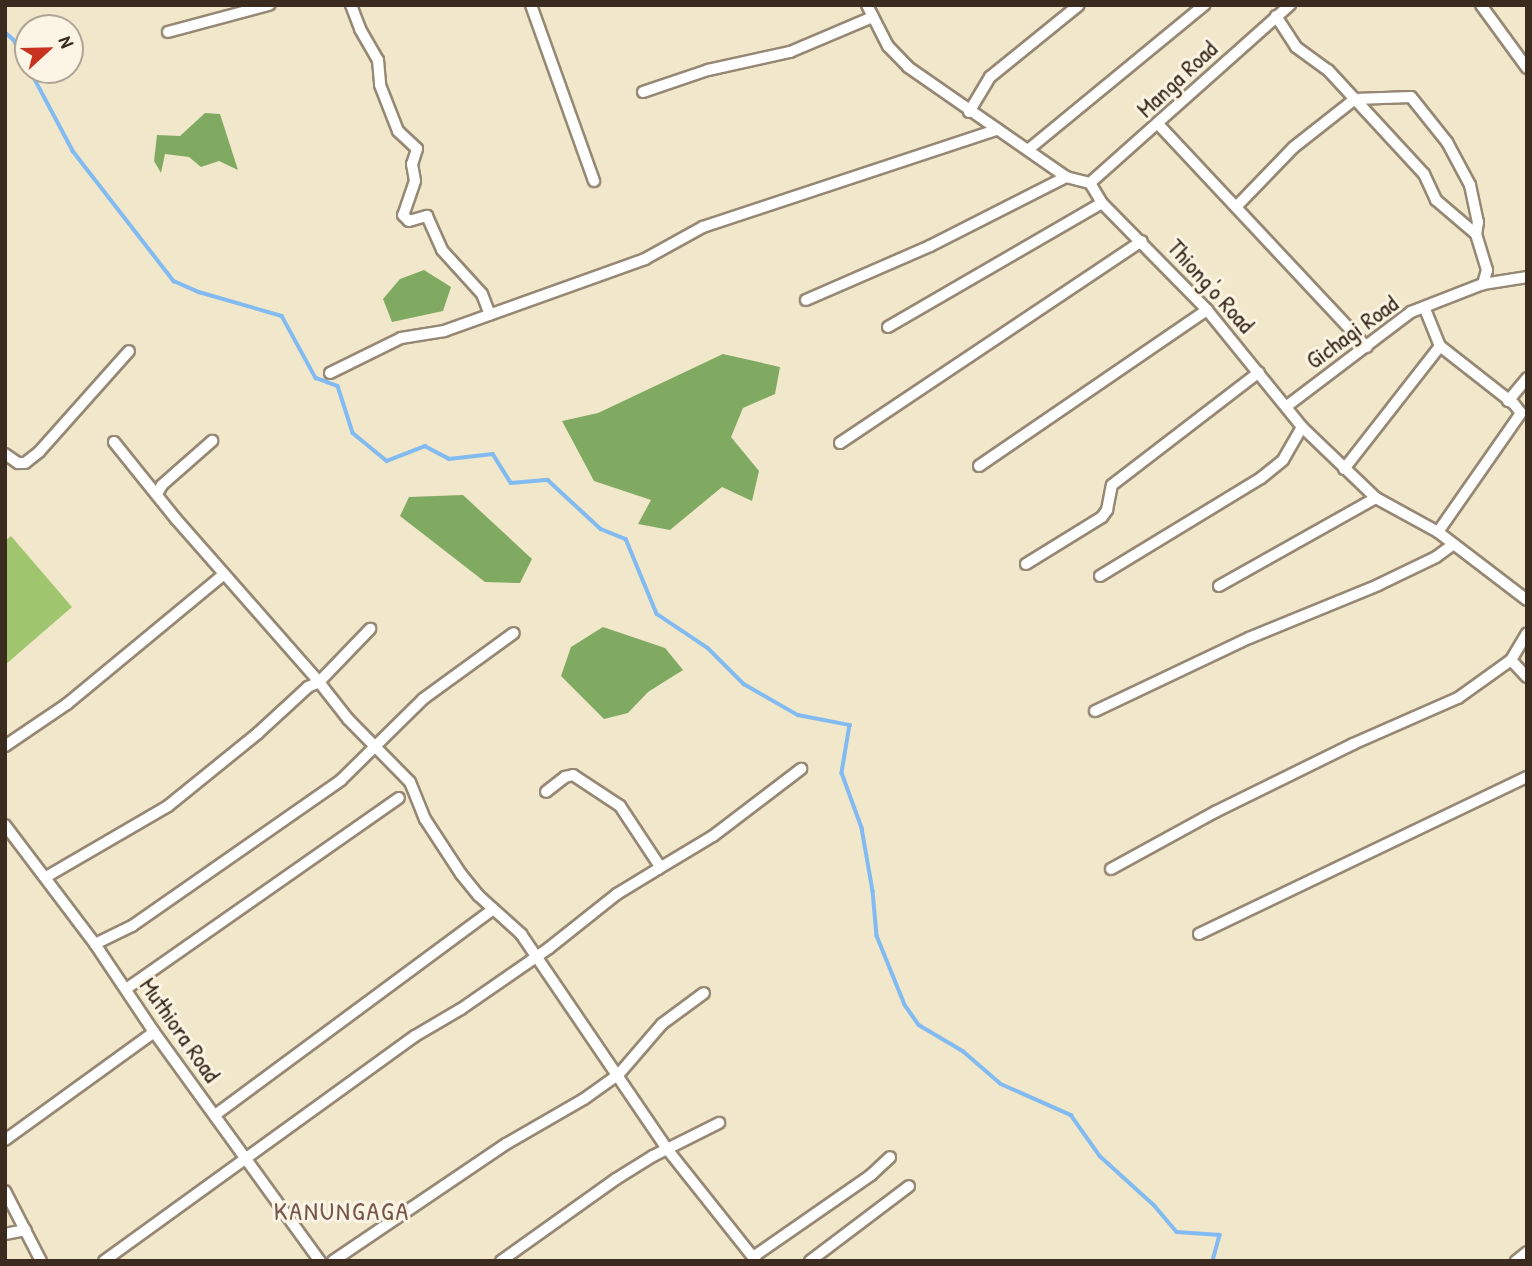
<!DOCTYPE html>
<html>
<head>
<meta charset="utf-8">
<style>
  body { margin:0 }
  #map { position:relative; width:1532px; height:1266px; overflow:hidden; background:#f1e7ca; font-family:"Patrick Hand",sans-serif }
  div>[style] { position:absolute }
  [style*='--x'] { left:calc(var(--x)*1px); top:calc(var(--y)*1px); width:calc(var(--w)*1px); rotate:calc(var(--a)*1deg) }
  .green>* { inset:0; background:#a0c56f }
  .forest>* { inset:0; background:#80aa62 }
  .stream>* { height:3.5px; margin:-1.75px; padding:0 1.75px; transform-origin:1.75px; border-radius:1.75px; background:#82baf2 }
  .roads { filter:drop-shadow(2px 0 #968874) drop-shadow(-2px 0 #968874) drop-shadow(0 2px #968874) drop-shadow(0 -2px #968874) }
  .minor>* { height:10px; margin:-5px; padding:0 5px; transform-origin:5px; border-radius:5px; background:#fff }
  span { translate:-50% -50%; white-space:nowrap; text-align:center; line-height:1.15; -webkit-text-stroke:6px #fcf5e5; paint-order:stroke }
  .street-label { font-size:24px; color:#3b2a1e }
  .neighbourhood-label { font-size:26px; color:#78584e; letter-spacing:2px }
  .frame { position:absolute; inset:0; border:7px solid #3b2a1e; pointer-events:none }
  .north { position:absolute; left:14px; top:14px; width:70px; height:70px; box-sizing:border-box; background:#fcf5e5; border:2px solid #afa495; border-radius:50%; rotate:68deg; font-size:19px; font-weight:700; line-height:28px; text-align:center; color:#3b2a1e }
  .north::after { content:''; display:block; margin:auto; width:24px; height:32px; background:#c8321e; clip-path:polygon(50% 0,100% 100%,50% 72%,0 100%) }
</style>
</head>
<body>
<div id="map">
  <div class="green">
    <div style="clip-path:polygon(11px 536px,72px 607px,5px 665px,5px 541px)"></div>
  </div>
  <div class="forest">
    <div style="clip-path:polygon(205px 113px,220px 114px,238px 170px,219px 161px,201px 167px,189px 157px,165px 154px,161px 173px,154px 161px,157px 135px,180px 136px)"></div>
    <div style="clip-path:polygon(424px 270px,451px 287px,443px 311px,392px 322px,383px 299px,400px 279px)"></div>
    <div style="clip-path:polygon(723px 354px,780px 367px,775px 394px,743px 408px,731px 437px,759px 471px,752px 501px,722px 487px,670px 530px,638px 524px,651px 500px,594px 481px,562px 421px,598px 413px)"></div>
    <div style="clip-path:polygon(463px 495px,532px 559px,520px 583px,485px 582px,400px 516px,409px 497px)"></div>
    <div style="clip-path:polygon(603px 627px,665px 648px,683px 670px,648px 692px,628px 713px,604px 719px,561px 676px,571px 647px)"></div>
  </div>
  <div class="stream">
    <div style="--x:5;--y:32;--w:12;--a:42"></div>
    <div style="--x:14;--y:40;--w:30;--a:63"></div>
    <div style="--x:30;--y:70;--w:92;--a:62"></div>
    <div style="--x:73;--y:151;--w:165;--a:52.2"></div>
    <div style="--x:174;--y:281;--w:27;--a:24"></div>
    <div style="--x:199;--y:292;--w:86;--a:16.1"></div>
    <div style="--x:282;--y:316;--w:71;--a:61.3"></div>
    <div style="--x:316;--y:378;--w:23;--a:20"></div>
    <div style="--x:338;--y:386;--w:49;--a:72.3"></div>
    <div style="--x:353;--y:433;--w:44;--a:39.5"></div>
    <div style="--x:387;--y:461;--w:41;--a:-21.5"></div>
    <div style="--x:425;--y:446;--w:27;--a:28"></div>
    <div style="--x:449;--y:459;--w:44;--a:-6.5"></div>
    <div style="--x:493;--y:454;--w:34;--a:58"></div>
    <div style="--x:511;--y:483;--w:37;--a:-5"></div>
    <div style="--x:548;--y:480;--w:72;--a:42.8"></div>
    <div style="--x:601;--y:529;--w:27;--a:22"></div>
    <div style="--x:626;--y:539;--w:81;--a:67.5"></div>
    <div style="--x:657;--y:614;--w:61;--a:33.7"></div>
    <div style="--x:708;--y:648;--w:51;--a:45"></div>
    <div style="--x:744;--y:684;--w:62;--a:29.9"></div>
    <div style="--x:798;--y:715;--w:53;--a:10.9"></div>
    <div style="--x:850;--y:725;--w:49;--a:99.5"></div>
    <div style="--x:842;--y:773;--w:59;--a:70"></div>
    <div style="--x:862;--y:828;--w:64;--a:80.1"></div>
    <div style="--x:873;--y:891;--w:45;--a:84.9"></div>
    <div style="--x:877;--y:936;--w:74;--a:67.9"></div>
    <div style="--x:905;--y:1005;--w:24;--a:55"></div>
    <div style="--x:919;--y:1025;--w:51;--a:30.6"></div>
    <div style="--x:963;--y:1051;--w:50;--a:41"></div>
    <div style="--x:1001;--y:1084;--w:77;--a:23.9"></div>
    <div style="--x:1071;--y:1115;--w:50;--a:54.7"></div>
    <div style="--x:1100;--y:1156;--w:74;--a:42.3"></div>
    <div style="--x:1155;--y:1206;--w:34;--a:50"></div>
    <div style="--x:1177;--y:1232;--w:43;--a:4"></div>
    <div style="--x:1220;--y:1235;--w:27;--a:105"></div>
  </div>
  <div class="roads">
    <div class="minor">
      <div style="--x:351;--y:5;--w:26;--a:69"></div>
      <div style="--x:360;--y:29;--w:36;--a:60"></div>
      <div style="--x:378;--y:60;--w:25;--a:85"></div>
      <div style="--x:380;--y:85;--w:49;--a:68.6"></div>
      <div style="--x:398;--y:131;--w:26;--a:43"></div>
      <div style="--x:417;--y:149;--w:16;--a:108"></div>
      <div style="--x:412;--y:164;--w:17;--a:80"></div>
      <div style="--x:415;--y:181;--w:36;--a:109"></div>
      <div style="--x:403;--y:215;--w:8;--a:45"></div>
      <div style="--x:409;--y:221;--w:19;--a:-16"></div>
      <div style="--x:427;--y:216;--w:37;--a:66"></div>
      <div style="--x:442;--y:250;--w:59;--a:47.7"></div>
      <div style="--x:482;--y:294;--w:22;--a:69"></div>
      <div style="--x:531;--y:5;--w:187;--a:70.3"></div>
      <div style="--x:867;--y:5;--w:46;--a:62.9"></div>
      <div style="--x:888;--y:46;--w:29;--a:46"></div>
      <div style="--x:908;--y:67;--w:193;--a:34.8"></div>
      <div style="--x:1066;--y:177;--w:25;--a:14"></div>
      <div style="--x:1090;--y:183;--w:23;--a:59"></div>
      <div style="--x:1102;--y:203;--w:150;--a:45.5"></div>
      <div style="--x:1207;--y:310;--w:151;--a:50.9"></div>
      <div style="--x:1302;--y:427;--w:103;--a:43.8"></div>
      <div style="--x:1376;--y:498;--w:71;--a:28.7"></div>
      <div style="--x:1438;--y:532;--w:112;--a:37.4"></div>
      <div style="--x:1481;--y:5;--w:78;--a:53.9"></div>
      <div style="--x:1276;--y:16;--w:37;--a:57"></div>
      <div style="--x:1296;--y:47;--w:39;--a:36"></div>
      <div style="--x:1328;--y:70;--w:142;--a:47.3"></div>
      <div style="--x:1424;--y:174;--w:29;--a:65"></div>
      <div style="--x:1436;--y:200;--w:52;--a:40.4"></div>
      <div style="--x:168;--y:32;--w:105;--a:-15"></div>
      <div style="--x:643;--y:92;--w:69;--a:-18.7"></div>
      <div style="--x:708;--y:70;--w:84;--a:-12.4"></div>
      <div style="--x:790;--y:52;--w:90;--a:-22.9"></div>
      <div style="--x:969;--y:112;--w:41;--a:-59"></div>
      <div style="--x:990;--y:77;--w:114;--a:-39"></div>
      <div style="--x:1159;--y:125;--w:304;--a:46.9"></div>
      <div style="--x:1029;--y:149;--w:227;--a:-39.4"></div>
      <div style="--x:1090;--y:183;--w:268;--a:-41.7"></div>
      <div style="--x:1236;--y:207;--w:83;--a:-46"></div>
      <div style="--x:1294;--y:147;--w:78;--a:-38.2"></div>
      <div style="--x:1355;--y:99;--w:56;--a:-2"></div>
      <div style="--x:1411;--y:97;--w:58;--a:51.3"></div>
      <div style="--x:1447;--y:142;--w:49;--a:61.9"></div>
      <div style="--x:1470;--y:185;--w:38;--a:78"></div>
      <div style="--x:1478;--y:222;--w:12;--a:99"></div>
      <div style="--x:1476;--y:234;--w:38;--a:73"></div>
      <div style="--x:1487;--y:270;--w:15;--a:106"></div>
      <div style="--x:806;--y:300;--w:135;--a:-23.5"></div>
      <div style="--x:930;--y:246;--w:153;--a:-26.9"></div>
      <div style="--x:1425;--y:309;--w:40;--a:68"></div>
      <div style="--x:1440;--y:346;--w:94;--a:38.1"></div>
      <div style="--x:1514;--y:404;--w:11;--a:52"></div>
      <div style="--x:1521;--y:413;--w:145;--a:124.9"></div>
      <div style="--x:888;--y:327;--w:247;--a:-30.1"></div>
      <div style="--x:330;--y:373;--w:79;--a:-26.2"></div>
      <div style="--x:401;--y:338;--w:44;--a:-9.2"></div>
      <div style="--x:444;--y:331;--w:214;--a:-19.7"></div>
      <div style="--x:645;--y:259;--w:66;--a:-28.9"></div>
      <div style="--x:703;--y:227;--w:310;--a:-18.3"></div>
      <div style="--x:1508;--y:401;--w:30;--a:-50"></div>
      <div style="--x:1287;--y:406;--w:156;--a:-37.2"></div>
      <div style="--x:1411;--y:312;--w:77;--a:-21.3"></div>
      <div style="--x:1483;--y:284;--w:45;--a:-9"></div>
      <div style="--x:114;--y:442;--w:99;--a:51.2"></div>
      <div style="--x:176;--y:519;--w:217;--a:48.7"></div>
      <div style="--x:319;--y:682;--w:47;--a:51.9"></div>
      <div style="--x:348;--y:719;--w:88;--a:45.5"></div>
      <div style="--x:410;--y:782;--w:40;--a:68"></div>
      <div style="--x:425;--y:819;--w:66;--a:56.8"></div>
      <div style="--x:461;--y:874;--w:28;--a:51"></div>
      <div style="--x:479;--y:896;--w:57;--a:42.1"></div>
      <div style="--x:521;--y:934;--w:260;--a:55.8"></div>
      <div style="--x:667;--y:1149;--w:143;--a:51.5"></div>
      <div style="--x:840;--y:443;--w:363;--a:-33.8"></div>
      <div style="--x:5;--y:454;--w:16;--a:35"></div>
      <div style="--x:18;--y:463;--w:7;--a:0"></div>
      <div style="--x:25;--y:463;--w:18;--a:-38"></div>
      <div style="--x:39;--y:452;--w:135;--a:-48.3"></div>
      <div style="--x:979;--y:466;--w:276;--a:-34.4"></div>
      <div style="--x:1344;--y:469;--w:156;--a:-52"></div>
      <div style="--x:157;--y:494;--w:10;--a:-61"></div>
      <div style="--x:162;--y:485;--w:67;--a:-41.3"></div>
      <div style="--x:1026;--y:564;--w:89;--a:-31.7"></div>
      <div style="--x:1102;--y:517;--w:9;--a:-54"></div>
      <div style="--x:1107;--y:510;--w:25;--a:-79"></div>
      <div style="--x:1112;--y:485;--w:185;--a:-37.5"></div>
      <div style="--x:1100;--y:576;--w:188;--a:-31.3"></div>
      <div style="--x:1261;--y:478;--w:28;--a:-39"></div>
      <div style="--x:1283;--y:460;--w:38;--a:-60"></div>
      <div style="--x:1219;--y:586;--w:180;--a:-29.3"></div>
      <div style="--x:1511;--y:660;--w:31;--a:-59"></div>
      <div style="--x:1095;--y:711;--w:170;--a:-25.4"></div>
      <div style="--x:1249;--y:638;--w:139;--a:-22.3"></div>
      <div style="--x:1378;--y:585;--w:64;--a:-25.8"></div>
      <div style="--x:1436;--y:557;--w:22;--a:-36"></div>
      <div style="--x:5;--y:746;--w:75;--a:-34.1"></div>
      <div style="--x:67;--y:704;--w:202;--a:-39.6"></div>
      <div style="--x:5;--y:825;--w:149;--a:52.9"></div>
      <div style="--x:95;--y:944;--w:106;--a:56.2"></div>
      <div style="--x:154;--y:1032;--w:283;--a:54.1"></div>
      <div style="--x:658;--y:869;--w:64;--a:-31"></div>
      <div style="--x:713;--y:836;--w:111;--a:-37.3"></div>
      <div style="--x:1111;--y:869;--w:119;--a:-28.7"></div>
      <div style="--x:1215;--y:812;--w:154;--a:-26.2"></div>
      <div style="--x:1353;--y:744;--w:115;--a:-23.7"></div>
      <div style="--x:1458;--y:698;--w:65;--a:-35.6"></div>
      <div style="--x:1511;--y:660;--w:23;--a:47"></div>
      <div style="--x:46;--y:877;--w:141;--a:-30.2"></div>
      <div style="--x:168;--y:806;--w:116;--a:-39"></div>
      <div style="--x:258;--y:733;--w:68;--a:-42.6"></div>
      <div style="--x:308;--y:687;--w:12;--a:-24"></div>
      <div style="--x:319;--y:682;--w:74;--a:-46.1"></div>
      <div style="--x:1199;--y:934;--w:364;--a:-25.6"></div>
      <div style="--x:95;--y:944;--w:41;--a:-25.9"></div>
      <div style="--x:132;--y:926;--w:255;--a:-34.9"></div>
      <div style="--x:341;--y:780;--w:115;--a:-44.6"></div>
      <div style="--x:423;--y:699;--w:112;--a:-36"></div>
      <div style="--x:126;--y:989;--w:333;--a:-35"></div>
      <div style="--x:215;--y:1115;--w:346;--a:-36.5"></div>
      <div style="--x:5;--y:1140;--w:184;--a:-35.9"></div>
      <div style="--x:5;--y:1191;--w:79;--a:62.8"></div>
      <div style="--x:5;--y:1234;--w:21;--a:-11"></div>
      <div style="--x:753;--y:1257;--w:144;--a:-34.8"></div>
      <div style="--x:871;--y:1175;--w:26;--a:-43"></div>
      <div style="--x:104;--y:1261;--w:384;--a:-35.9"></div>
      <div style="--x:415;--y:1036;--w:53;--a:-30.4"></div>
      <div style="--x:461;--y:1009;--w:107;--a:-34.7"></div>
      <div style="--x:549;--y:948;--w:87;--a:-38.5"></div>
      <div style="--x:617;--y:894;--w:48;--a:-31.4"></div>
      <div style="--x:658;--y:869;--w:4;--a:-76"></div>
      <div style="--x:659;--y:865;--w:71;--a:-123.5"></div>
      <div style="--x:620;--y:806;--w:56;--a:-146.6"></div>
      <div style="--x:573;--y:775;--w:8;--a:166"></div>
      <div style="--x:565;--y:777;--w:24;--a:142"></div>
      <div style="--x:333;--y:1261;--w:209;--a:-34.1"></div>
      <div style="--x:506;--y:1144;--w:90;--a:-30"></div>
      <div style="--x:584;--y:1099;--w:43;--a:-35.5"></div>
      <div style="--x:619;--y:1074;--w:66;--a:-49.3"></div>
      <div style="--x:662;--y:1024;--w:52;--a:-36.4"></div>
      <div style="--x:501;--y:1261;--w:141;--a:-35.5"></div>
      <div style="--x:616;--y:1179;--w:44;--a:-31.9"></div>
      <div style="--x:653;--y:1156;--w:74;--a:-26.6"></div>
      <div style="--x:810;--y:1261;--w:124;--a:-37.1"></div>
      <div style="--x:1516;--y:1261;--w:14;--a:-39"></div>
    </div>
  </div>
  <div class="street-label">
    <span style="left:1177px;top:79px;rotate:-43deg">Manga Road</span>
    <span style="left:1211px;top:286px;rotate:48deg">Thiong'o Road</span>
    <span style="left:1352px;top:332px;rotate:-36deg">Gichagi Road</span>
    <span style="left:180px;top:1030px;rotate:55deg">Muthiora Road</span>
  </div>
  <div class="neighbourhood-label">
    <span style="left:342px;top:1211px">KANUNGAGA</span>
  </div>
  <div class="frame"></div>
  <div class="north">N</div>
</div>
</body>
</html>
